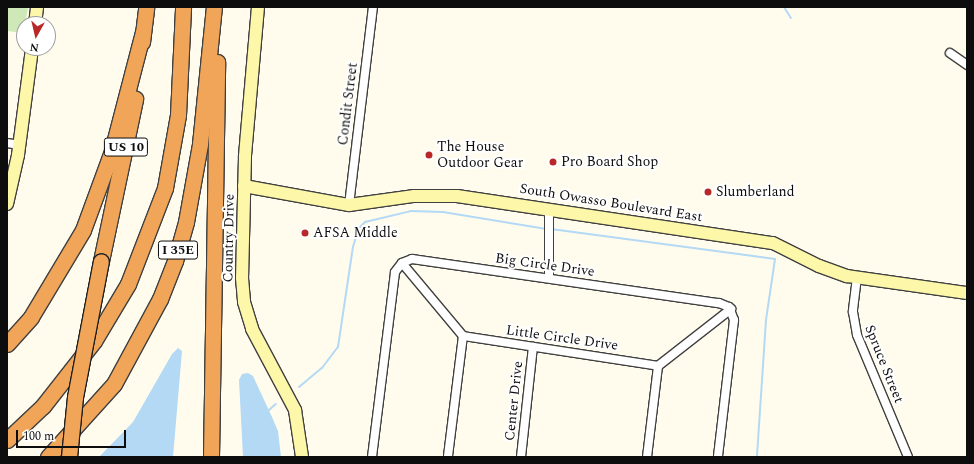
<!DOCTYPE html>
<html>
<head>
<meta charset="utf-8">
<style>
  body { margin:0 }
  #map { position:relative; width:974px; height:464px; overflow:hidden; background:#fffced; font-family:Spectral,serif }
  div>[style] { position:absolute }
  [style*='--x'] { left:calc(var(--x)*1px); top:calc(var(--y)*1px); width:calc(var(--w)*1px); rotate:calc(var(--a)*1deg) }
  .green>* { inset:0; background:#cee8b7 }
  .water>* { inset:0; background:#b3d9f5 }
  .stream>* { height:2px; margin:-1px; padding:0 1px; transform-origin:1px; border-radius:1px; background:#b3d9f5 }
  .roads { filter:drop-shadow(1px 0 #404040) drop-shadow(-1px 0 #404040) drop-shadow(0 1px #404040) drop-shadow(0 -1px #404040) }
  .street>* { height:8px; margin:-4px; padding:0 4px; transform-origin:4px; border-radius:4px; background:#fff }
  .secondary>* { height:12px; margin:-6px; padding:0 6px; transform-origin:6px; border-radius:6px; background:#fdf7a9 }
  .highway>* { height:15px; margin:-7.5px; padding:0 7.5px; transform-origin:7.5px; border-radius:7.5px; background:#f1a558 }
  .bridges { filter:drop-shadow(1px 0 #1e1e1e) drop-shadow(-1px 0 #1e1e1e) drop-shadow(0 1px #1e1e1e) drop-shadow(0 -1px #1e1e1e) }
  .highway-bridge>* { height:15px; margin:-7.5px; padding:0 7.5px; transform-origin:7.5px; border-radius:7.5px; background:#f1a558 }
  .dots>* { width:11px; height:11px; translate:-50% -50%; box-sizing:border-box; border:2px solid #fff; border-radius:50% }
  span { translate:-50% -50%; white-space:nowrap; text-align:center; line-height:1.15; -webkit-text-stroke:4px #fff; paint-order:stroke }
  .shield-label span { padding:1px 3px; background:#fff; border:1px solid; border-radius:3px; -webkit-text-stroke-width:0 }
  .shield-label { font-size:13px; color:#0d0d0d; font-weight:700 }
  .street-label { font-size:14px; color:#0d0d0d }
  .poi-label { font-size:14px; color:#0d0d0d }
  .left { translate:0 -50%; text-align:left }
  .frame { position:absolute; inset:0; border:8px solid #0d0d0d; pointer-events:none }
  .north { position:absolute; left:16px; top:16px; width:40px; height:40px; box-sizing:border-box; background:#fff; border:1px solid #9e9e9e; border-radius:50%; rotate:188deg; font-size:11px; font-weight:700; line-height:16px; text-align:center; color:#0d0d0d }
  .north::after { content:''; display:block; margin:auto; width:14px; height:18px; background:#b92828; clip-path:polygon(50% 0,100% 100%,50% 72%,0 100%) }
  .scale { position:absolute; left:16px; top:430px; width:110px; height:18px; box-sizing:border-box; border:2px solid #0d0d0d; border-top:0; padding-left:5px; font-size:12px; line-height:14px; white-space:nowrap; color:#0d0d0d; -webkit-text-stroke:3px #fff; paint-order:stroke }
</style>
</head>
<body>
<div id="map">
  <div class="green">
    <div style="clip-path:polygon(7px 7px,28px 7px,24px 33px,7px 31px)"></div>
  </div>
  <div class="water">
    <div style="clip-path:polygon(178px 348px,182px 351px,173px 457px,99px 457px,133px 422px,172px 354px)"></div>
    <div style="clip-path:polygon(248px 373px,253px 376px,272px 417px,278px 431px,281px 457px,243px 457px,239px 380px,242px 374px)"></div>
  </div>
  <div class="stream">
    <div style="--x:784;--y:7;--w:13;--a:58"></div>
    <div style="--x:551;--y:229;--w:226;--a:7.6"></div>
    <div style="--x:775;--y:259;--w:62;--a:98.4"></div>
    <div style="--x:766;--y:320;--w:137;--a:93.8"></div>
    <div style="--x:299;--y:387;--w:30;--a:-40"></div>
    <div style="--x:322;--y:368;--w:26;--a:-53"></div>
    <div style="--x:338;--y:347;--w:101;--a:-81.5"></div>
    <div style="--x:353;--y:247;--w:19;--a:-74"></div>
    <div style="--x:358;--y:229;--w:10;--a:-45"></div>
    <div style="--x:365;--y:222;--w:47;--a:-13.4"></div>
    <div style="--x:411;--y:211;--w:32;--a:2"></div>
    <div style="--x:443;--y:212;--w:105;--a:9.3"></div>
    <div style="--x:269;--y:410;--w:9;--a:-41"></div>
  </div>
  <div class="roads">
    <div class="street">
      <div style="--x:950;--y:53;--w:21;--a:35"></div>
      <div style="--x:7;--y:143;--w:13;--a:9"></div>
      <div style="--x:349;--y:205;--w:199;--a:-83.1"></div>
      <div style="--x:402;--y:263;--w:95;--a:50.1"></div>
      <div style="--x:463;--y:336;--w:197;--a:8.7"></div>
      <div style="--x:857;--y:277;--w:35;--a:97"></div>
      <div style="--x:853;--y:312;--w:23;--a:80"></div>
      <div style="--x:857;--y:335;--w:132;--a:67.3"></div>
      <div style="--x:549;--y:278;--w:69;--a:-90"></div>
      <div style="--x:448;--y:456;--w:121;--a:-82.9"></div>
      <div style="--x:372;--y:457;--w:186;--a:-82.9"></div>
      <div style="--x:395;--y:272;--w:11;--a:-52"></div>
      <div style="--x:402;--y:263;--w:11;--a:-22"></div>
      <div style="--x:412;--y:259;--w:310;--a:8.2"></div>
      <div style="--x:719;--y:303;--w:11;--a:22"></div>
      <div style="--x:729;--y:307;--w:14;--a:69"></div>
      <div style="--x:734;--y:320;--w:138;--a:96.7"></div>
      <div style="--x:521;--y:457;--w:111;--a:-83.8"></div>
      <div style="--x:647;--y:457;--w:92;--a:-83.1"></div>
      <div style="--x:658;--y:366;--w:93;--a:-38"></div>
    </div>
    <div class="secondary">
      <div style="--x:258;--y:7;--w:151;--a:95"></div>
      <div style="--x:245;--y:157;--w:121;--a:91.4"></div>
      <div style="--x:242;--y:278;--w:24;--a:85"></div>
      <div style="--x:244;--y:302;--w:28;--a:73"></div>
      <div style="--x:252;--y:329;--w:92;--a:62"></div>
      <div style="--x:295;--y:410;--w:48;--a:81.5"></div>
      <div style="--x:35;--y:24;--w:17;--a:-83"></div>
      <div style="--x:244;--y:186;--w:107;--a:10.3"></div>
      <div style="--x:349;--y:205;--w:66;--a:-7.9"></div>
      <div style="--x:414;--y:196;--w:43;--a:0"></div>
      <div style="--x:457;--y:196;--w:319;--a:8.5"></div>
      <div style="--x:773;--y:243;--w:51;--a:26.6"></div>
      <div style="--x:819;--y:266;--w:30;--a:20"></div>
      <div style="--x:847;--y:276;--w:121;--a:8.1"></div>
      <div style="--x:7;--y:204;--w:50;--a:-77.3"></div>
      <div style="--x:18;--y:155;--w:108;--a:-82.5"></div>
    </div>
    <div class="highway">
      <div style="--x:142;--y:42;--w:35;--a:-83"></div>
      <div style="--x:101;--y:261;--w:166;--a:-78.1"></div>
      <div style="--x:7;--y:344;--w:36;--a:-48"></div>
      <div style="--x:31;--y:317;--w:101;--a:-59.1"></div>
      <div style="--x:83;--y:230;--w:84;--a:-69.8"></div>
      <div style="--x:112;--y:151;--w:123;--a:-75.4"></div>
      <div style="--x:7;--y:440;--w:50;--a:-43.4"></div>
      <div style="--x:43;--y:406;--w:83;--a:-51.9"></div>
      <div style="--x:94;--y:341;--w:66;--a:-59.2"></div>
      <div style="--x:128;--y:284;--w:103;--a:-68.9"></div>
      <div style="--x:165;--y:188;--w:74;--a:-79.9"></div>
      <div style="--x:178;--y:115;--w:108;--a:-87.3"></div>
      <div style="--x:48;--y:457;--w:98;--a:-47.9"></div>
      <div style="--x:114;--y:384;--w:97;--a:-61.6"></div>
      <div style="--x:160;--y:299;--w:41;--a:-68.5"></div>
      <div style="--x:175;--y:261;--w:41;--a:-74.2"></div>
      <div style="--x:186;--y:222;--w:79;--a:-79.8"></div>
      <div style="--x:200;--y:144;--w:138;--a:-84.2"></div>
      <div style="--x:211;--y:457;--w:395;--a:-89.1"></div>
    </div>
  </div>
  <div class="bridges">
    <div class="highway-bridge">
      <div style="--x:69;--y:457;--w:60;--a:-84.3"></div>
      <div style="--x:75;--y:397;--w:138;--a:-79.2"></div>
    </div>
  </div>
  <div class="dots">
    <div style="left:429px;top:155px;background:#b92828"></div>
    <div style="left:553px;top:162px;background:#b92828"></div>
    <div style="left:708px;top:192px;background:#b92828"></div>
    <div style="left:305px;top:233px;background:#b92828"></div>
  </div>
  <div class="shield-label">
    <span style="left:126px;top:147px">US 10</span>
    <span style="left:178px;top:250px">I 35E</span>
  </div>
  <div class="street-label">
    <span style="left:348px;top:104px;rotate:-83deg">Condit Street</span>
    <span style="left:611px;top:203px;rotate:9deg">South Owasso Boulevard East</span>
    <span style="left:229px;top:238px;rotate:-89deg">Country Drive</span>
    <span style="left:545px;top:265px;rotate:8deg">Big Circle Drive</span>
    <span style="left:562px;top:338px;rotate:8deg">Little Circle Drive</span>
    <span style="left:884px;top:364px;rotate:68deg">Spruce Street</span>
    <span style="left:514px;top:401px;rotate:-84deg">Center Drive</span>
  </div>
  <div class="poi-label">
    <span class="left" style="left:437px;top:155px">The House<br>Outdoor Gear</span>
    <span class="left" style="left:561px;top:162px">Pro Board Shop</span>
    <span class="left" style="left:716px;top:192px">Slumberland</span>
    <span class="left" style="left:313px;top:233px">AFSA Middle</span>
  </div>
  <div class="frame"></div>
  <div class="north">N</div>
  <div class="scale">100 m</div>
</div>
</body>
</html>
